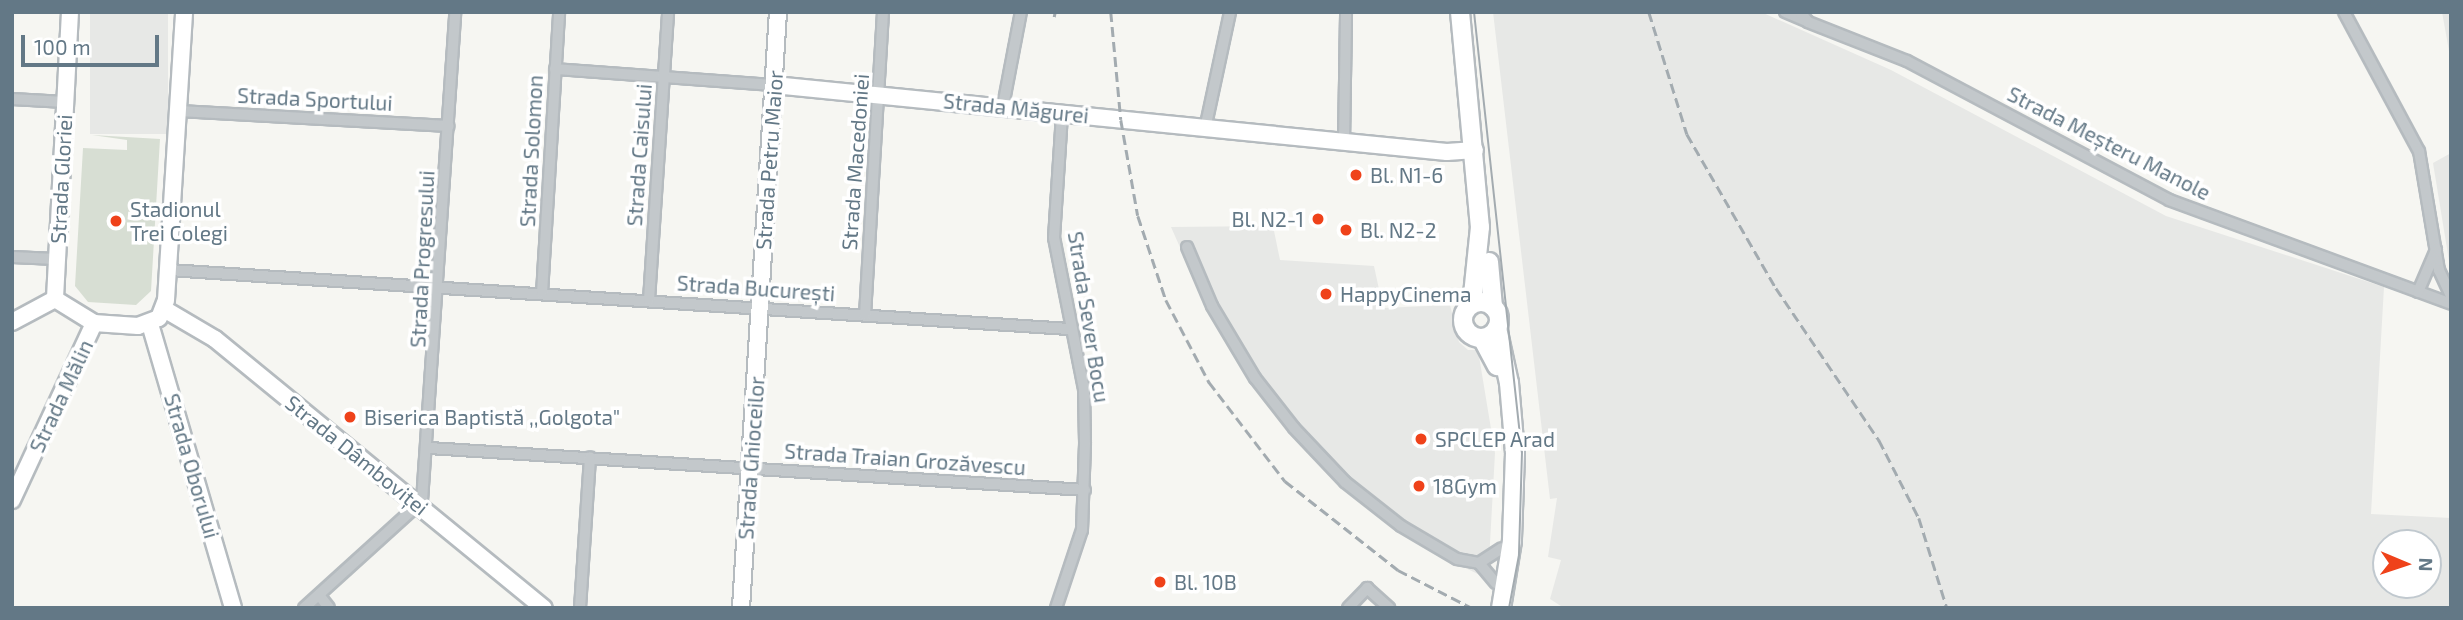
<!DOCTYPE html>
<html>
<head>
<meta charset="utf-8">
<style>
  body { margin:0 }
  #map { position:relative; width:2463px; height:620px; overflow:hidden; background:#f6f6f2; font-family:"Exo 2",sans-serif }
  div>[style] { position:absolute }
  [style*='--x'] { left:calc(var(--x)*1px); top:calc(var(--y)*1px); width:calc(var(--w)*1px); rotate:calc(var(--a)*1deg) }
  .built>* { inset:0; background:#e7e8e6; transform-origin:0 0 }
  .green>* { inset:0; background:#d7ded3 }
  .roads { filter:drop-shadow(2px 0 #b5bbbf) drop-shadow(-2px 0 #b5bbbf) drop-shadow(0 2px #b5bbbf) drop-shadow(0 -2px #b5bbbf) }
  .street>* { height:10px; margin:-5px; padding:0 5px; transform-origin:5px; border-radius:5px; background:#c3c8cb }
  .secondary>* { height:16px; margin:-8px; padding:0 8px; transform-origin:8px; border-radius:8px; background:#fff }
  .primary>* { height:18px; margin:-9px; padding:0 9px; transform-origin:9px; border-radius:9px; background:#fff }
  .primary>.ring { margin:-9px; padding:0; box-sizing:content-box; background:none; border:18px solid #fff; border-radius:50% }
  .tram>* { height:2px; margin:-1px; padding:0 1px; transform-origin:1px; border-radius:1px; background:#a3abb0 }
  .rail>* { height:2.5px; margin-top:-1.25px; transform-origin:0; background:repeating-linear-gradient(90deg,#a3abb0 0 10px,transparent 0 15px) }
  .dots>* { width:19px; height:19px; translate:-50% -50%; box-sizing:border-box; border:4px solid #fff; border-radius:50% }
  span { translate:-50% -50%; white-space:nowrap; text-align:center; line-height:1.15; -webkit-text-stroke:7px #fff; paint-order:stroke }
  .street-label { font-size:21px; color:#637886 }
  .poi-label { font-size:21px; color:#637886 }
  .left { translate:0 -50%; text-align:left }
  .right { translate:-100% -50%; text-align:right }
  .frame { position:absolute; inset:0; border:14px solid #637886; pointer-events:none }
  .north { position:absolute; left:2372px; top:529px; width:70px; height:70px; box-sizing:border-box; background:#fff; border:2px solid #c1c9cf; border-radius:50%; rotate:92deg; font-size:19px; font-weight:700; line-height:28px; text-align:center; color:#637886 }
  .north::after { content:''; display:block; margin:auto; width:24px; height:32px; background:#ef421a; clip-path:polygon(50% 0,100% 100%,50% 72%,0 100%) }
  .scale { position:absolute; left:21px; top:35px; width:138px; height:32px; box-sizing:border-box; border:4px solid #637886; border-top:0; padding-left:9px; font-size:21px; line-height:24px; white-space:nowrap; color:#637886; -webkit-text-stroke:5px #fff; paint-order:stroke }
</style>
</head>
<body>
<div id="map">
  <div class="built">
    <div style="left:90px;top:12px;width:78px;height:122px"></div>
    <div style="clip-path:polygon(evenodd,1493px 12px,1761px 12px,1891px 70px,2166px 216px,2384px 287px,2371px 514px,2451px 518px,2451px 608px,1564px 608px,1550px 599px,1561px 560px,1548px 557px,1557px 498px,1550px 499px,1493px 12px,2428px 543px,2428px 585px,2386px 585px,2386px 543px,2428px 543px)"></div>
    <div style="clip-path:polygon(2442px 12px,2451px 12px,2451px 62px)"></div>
    <div style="clip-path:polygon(2451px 153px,2451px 273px,2433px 163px)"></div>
    <div style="clip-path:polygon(1273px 226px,1280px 260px,1374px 266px,1383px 308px,1450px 305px,1459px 342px,1468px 350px,1478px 350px,1495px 453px,1488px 579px,1445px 558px,1371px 509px,1292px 434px,1263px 401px,1210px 315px,1171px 227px)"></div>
  </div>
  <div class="green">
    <div style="clip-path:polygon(92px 135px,160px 139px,151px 291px,136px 305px,88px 302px,75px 286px,83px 148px,127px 150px,127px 140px)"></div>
  </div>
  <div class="roads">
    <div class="street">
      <div style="--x:1785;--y:12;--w:25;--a:23"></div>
      <div style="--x:1800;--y:12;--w:13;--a:51"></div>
      <div style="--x:1808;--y:22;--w:106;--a:21.5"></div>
      <div style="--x:1907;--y:61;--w:297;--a:27.9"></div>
      <div style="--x:2169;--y:200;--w:301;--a:20.2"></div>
      <div style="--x:2344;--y:12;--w:158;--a:61.7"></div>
      <div style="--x:2419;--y:151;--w:121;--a:80.5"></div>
      <div style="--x:2439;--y:270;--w:29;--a:65"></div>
      <div style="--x:555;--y:69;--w:220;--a:4.2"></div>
      <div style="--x:12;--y:99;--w:53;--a:3.2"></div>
      <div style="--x:1003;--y:106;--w:96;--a:-79.2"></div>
      <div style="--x:179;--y:111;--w:270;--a:3.2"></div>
      <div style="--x:1205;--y:129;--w:120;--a:-77.9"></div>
      <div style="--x:1344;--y:143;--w:131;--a:-89.1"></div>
      <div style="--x:1187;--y:247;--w:64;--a:67"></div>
      <div style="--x:1212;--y:306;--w:84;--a:59.2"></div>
      <div style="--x:1255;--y:378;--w:63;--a:52"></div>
      <div style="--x:1294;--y:428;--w:74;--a:46.6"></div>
      <div style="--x:1345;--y:482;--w:71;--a:38.2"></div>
      <div style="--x:1401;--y:526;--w:65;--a:30.5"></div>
      <div style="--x:1457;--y:559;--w:22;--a:10"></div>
      <div style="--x:1479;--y:563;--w:27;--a:-33"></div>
      <div style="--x:12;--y:257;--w:44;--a:2.6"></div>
      <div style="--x:169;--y:270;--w:903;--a:3.75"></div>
      <div style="--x:2418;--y:292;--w:46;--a:-66.8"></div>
      <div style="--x:542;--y:293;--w:282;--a:-86.5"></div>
      <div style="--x:649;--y:300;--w:289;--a:-86.2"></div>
      <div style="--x:865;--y:315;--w:304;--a:-86.6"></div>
      <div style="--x:429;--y:448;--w:657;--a:3.66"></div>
      <div style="--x:1479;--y:563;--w:26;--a:50"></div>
      <div style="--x:319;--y:595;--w:16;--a:52"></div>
      <div style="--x:304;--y:608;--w:159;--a:-42.2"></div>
      <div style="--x:422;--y:501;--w:490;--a:-86.1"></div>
      <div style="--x:580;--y:608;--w:151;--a:-86.2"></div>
      <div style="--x:1056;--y:608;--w:82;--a:-71.6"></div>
      <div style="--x:1082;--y:530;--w:88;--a:-88"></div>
      <div style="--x:1085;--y:442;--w:53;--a:-91.1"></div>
      <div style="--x:1084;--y:389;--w:154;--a:-101.2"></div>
      <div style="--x:1054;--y:238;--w:125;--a:-86.3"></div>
      <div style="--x:1348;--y:608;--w:28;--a:-46"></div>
      <div style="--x:1367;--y:588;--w:30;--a:42"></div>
    </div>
    <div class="secondary">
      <div style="--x:70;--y:12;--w:287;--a:93"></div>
      <div style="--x:55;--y:299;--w:46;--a:31.6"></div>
      <div style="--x:94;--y:323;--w:44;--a:3.9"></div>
      <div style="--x:138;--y:326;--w:22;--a:-21"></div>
      <div style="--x:159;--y:318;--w:19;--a:-69"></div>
      <div style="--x:166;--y:300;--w:289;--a:-86.4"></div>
      <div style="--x:774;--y:85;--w:676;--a:5.69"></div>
      <div style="--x:1447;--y:152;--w:28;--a:-4"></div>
      <div style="--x:164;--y:309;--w:59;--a:30.5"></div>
      <div style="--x:215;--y:339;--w:425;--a:39.3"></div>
      <div style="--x:12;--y:322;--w:49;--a:-28.1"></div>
      <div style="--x:150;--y:324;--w:296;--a:73.7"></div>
      <div style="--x:12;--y:500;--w:195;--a:-65.1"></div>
      <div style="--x:741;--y:608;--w:597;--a:-86.45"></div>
    </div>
    <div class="primary">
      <div style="--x:1460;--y:12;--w:216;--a:84.7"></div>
      <div style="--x:1480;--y:227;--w:77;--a:95.9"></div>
      <div style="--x:1489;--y:262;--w:45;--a:84.9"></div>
      <div class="ring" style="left:1463px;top:302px;width:18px;height:18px"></div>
      <div style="--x:1497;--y:328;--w:56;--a:77.7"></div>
      <div style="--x:1509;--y:383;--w:70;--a:85.1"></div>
      <div style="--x:1515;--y:453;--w:88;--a:92"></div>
      <div style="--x:1512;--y:541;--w:68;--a:99.3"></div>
      <div style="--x:1482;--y:338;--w:32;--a:62"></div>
    </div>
  </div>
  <div class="tram">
    <div style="--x:1474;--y:12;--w:443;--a:83.8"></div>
    <div style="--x:1522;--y:452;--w:103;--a:91.7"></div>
    <div style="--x:1519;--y:555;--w:54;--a:100.7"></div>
  </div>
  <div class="rail">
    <div style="--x:1111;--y:12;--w:108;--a:84.7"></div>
    <div style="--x:1121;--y:120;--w:97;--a:80"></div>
    <div style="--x:1138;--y:216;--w:89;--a:71.6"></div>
    <div style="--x:1166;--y:300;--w:93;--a:62.3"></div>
    <div style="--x:1209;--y:382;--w:125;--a:52.5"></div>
    <div style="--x:1285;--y:481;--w:144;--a:38.2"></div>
    <div style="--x:1398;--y:570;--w:83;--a:27.2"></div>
    <div style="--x:1649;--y:12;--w:128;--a:72.7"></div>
    <div style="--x:1687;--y:134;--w:178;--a:60"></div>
    <div style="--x:1776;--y:288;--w:184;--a:55.9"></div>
    <div style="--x:1879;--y:440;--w:88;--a:62.9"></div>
    <div style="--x:1919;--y:518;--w:94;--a:72.7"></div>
    <div style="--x:1054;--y:17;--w:5;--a:-79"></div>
  </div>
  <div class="dots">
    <div style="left:1356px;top:175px;background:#ef421a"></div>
    <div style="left:1318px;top:219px;background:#ef421a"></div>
    <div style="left:116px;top:221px;background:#ef421a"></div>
    <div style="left:1346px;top:230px;background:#ef421a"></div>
    <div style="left:1326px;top:294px;background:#ef421a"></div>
    <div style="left:350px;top:417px;background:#ef421a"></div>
    <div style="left:1421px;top:439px;background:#ef421a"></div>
    <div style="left:1419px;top:486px;background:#ef421a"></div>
    <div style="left:1160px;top:582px;background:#ef421a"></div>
  </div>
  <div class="street-label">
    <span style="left:315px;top:99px;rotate:3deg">Strada Sportului</span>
    <span style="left:1016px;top:108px;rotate:6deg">Strada Măgurei</span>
    <span style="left:2109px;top:143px;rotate:27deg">Strada Meșteru Manole</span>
    <span style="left:531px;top:151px;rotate:-87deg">Strada Solomon</span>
    <span style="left:639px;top:155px;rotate:-86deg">Strada Caisului</span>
    <span style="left:769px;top:160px;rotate:-86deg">Strada Petru Maior</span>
    <span style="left:855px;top:162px;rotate:-86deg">Strada Macedoniei</span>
    <span style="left:61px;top:179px;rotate:-87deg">Strada Gloriei</span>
    <span style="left:422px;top:259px;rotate:-87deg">Strada Progresului</span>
    <span style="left:756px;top:288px;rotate:4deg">Strada București</span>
    <span style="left:1089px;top:317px;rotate:81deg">Strada Sever Bocu</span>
    <span style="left:61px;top:396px;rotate:-65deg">Strada Mălin</span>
    <span style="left:357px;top:455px;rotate:39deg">Strada Dâmboviței</span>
    <span style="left:751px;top:458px;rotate:-86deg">Strada Ghioceilor</span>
    <span style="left:905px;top:459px;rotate:4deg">Strada Traian Grozăvescu</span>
    <span style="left:192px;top:466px;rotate:74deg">Strada Oborului</span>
  </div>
  <div class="poi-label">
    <span class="left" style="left:1370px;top:175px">Bl. N1-6</span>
    <span class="left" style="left:130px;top:221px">Stadionul<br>Trei Colegi</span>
    <span class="right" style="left:1304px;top:219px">Bl. N2-1</span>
    <span class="left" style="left:1360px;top:230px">Bl. N2-2</span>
    <span class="left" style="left:1340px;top:294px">HappyCinema</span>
    <span class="left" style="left:364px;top:417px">Biserica Baptistă ,,Golgota"</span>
    <span class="left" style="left:1435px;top:439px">SPCLEP Arad</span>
    <span class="left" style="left:1433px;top:486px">18Gym</span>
    <span class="left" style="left:1174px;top:582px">Bl. 10B</span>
  </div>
  <div class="frame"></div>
  <div class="north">N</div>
  <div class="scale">100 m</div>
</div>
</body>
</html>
